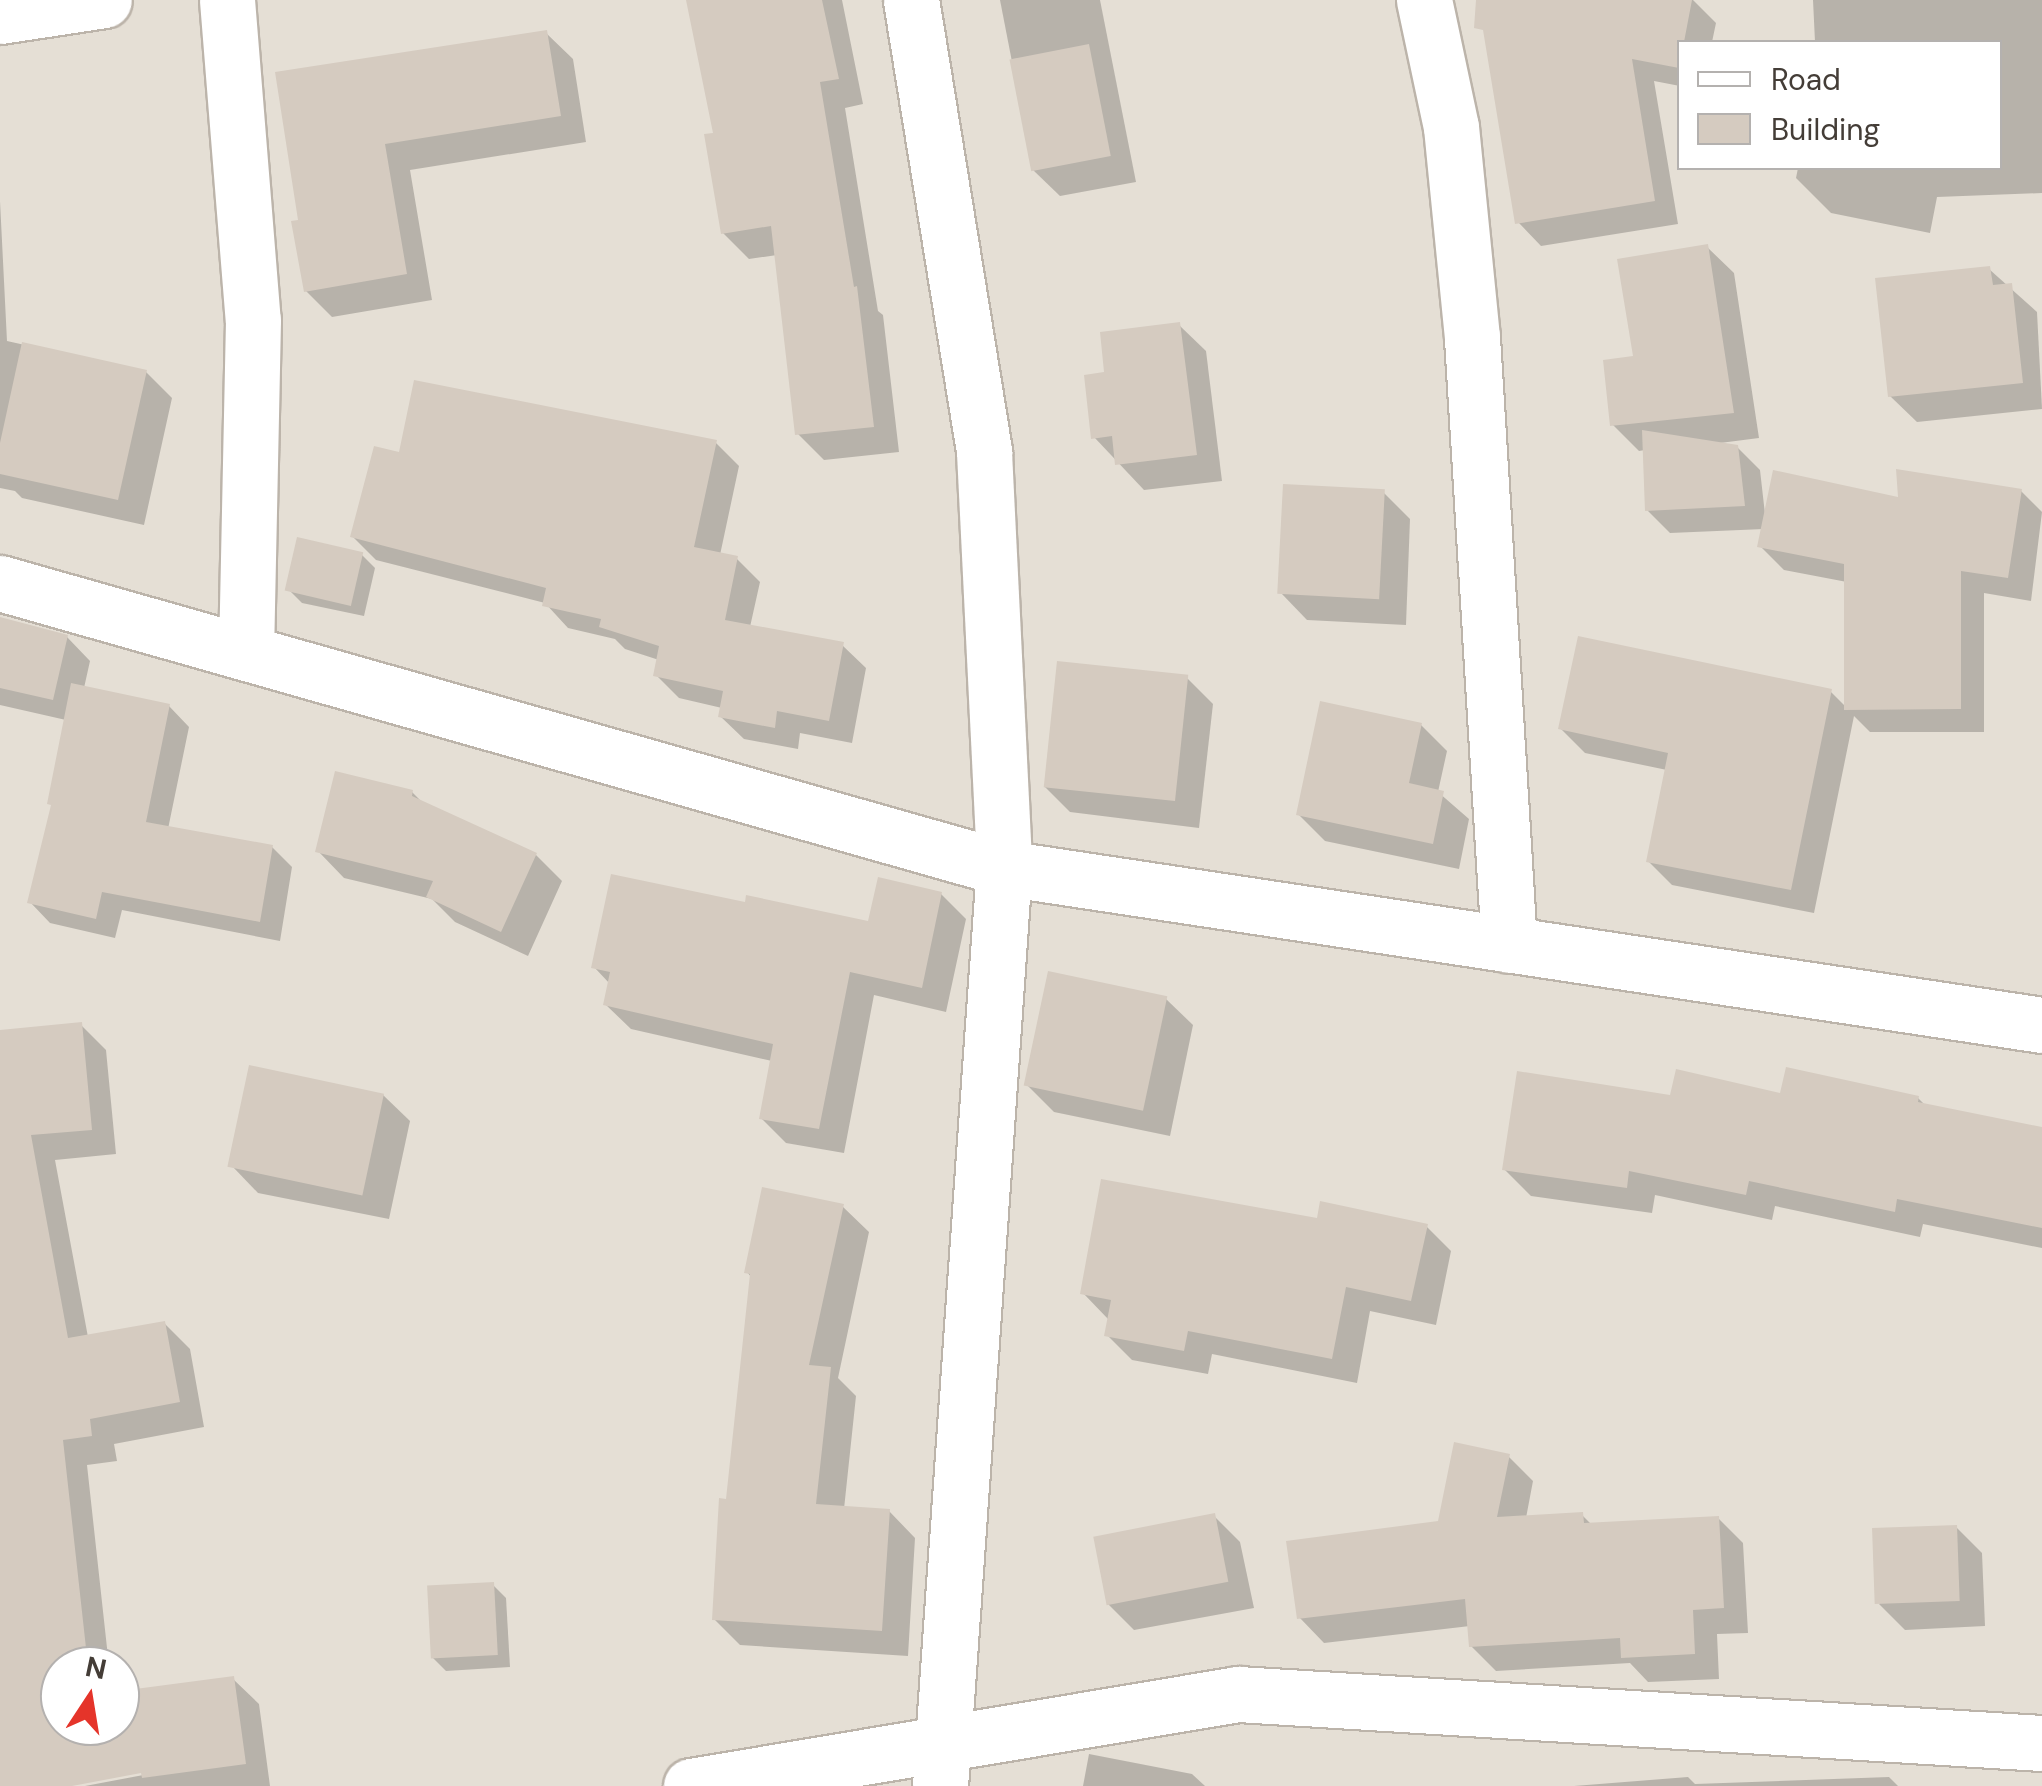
<!DOCTYPE html>
<html>
<head>
<meta charset="utf-8">
<style>
  body { margin:0 }
  #map { position:relative; width:2042px; height:1786px; overflow:hidden; background:#f2ede7; font-family:"DM Sans",sans-serif }
  div>[style] { position:absolute }
  [style*='--x'] { left:calc(var(--x)*1px); top:calc(var(--y)*1px); width:calc(var(--w)*1px); rotate:calc(var(--a)*1deg) }
  .residential>* { inset:0; background:#e5dfd5 }
  .shadow>* { inset:0; background:#0003 }
  .building>* { inset:0; background:#d5cbc0; transform-origin:0 0 }
  .roads { filter:drop-shadow(2px 0 #bcb4aa) drop-shadow(-2px 0 #bcb4aa) drop-shadow(0 2px #bcb4aa) drop-shadow(0 -2px #bcb4aa) }
  .minor>* { height:55px; margin:-27.5px; padding:0 27.5px; transform-origin:27.5px; border-radius:27.5px; background:#fff }
  span { translate:-50% -50%; white-space:nowrap; text-align:center; line-height:1.15; -webkit-text-stroke:9px #fff; paint-order:stroke }
  .legend { position:absolute; left:1677px; top:40px; width:325px; height:130px; box-sizing:border-box; background:#fff; border:2px solid #b4b1af; margin:0; padding:12px 18px; list-style:none; font-size:30px; color:#443d37 }
  .legend li { display:flex; align-items:center; gap:20px; height:50px }
  .legend b { width:50px; border:2px solid #b4b1af }
  .north { position:absolute; left:40px; top:1646px; width:100px; height:100px; box-sizing:border-box; background:#fff; border:2px solid #b4b1af; border-radius:50%; rotate:12deg; font-size:28px; font-weight:700; line-height:40px; text-align:center; color:#443d37 }
  .north::after { content:''; display:block; margin:auto; width:35px; height:45px; background:#e5342a; clip-path:polygon(50% 0,100% 100%,50% 72%,0 100%) }
</style>
</head>
<body>
<div id="map">
  <div class="residential">
    <div style="clip-path:polygon(evenodd,0 0,2042px 0,2042px 1786px,0 1786px,0 0,1680px 42px,2000px 42px,2000px 168px,1680px 168px,1680px 42px,0 0,60px 1666px,120px 1666px,120px 1726px,60px 1726px,60px 1666px)"></div>
  </div>
  <div class="shadow">
    <div style="clip-path:polygon(688px 0,842px 0,863px 104px,845px 108px,878px 311px,883px 315px,899px 452px,824px 460px,797px 433px,777px 255px,749px 259px,723px 233px,716px 135px)"></div>
    <div style="clip-path:polygon(1000px 0,1100px 0,1136px 182px,1060px 196px,1033px 170px)"></div>
    <div style="clip-path:polygon(1502px 0,1693px 0,1716px 23px,1712px 42px,1680px 42px,1680px 86px,1654px 81px,1678px 224px,1541px 246px,1518px 222px)"></div>
    <div style="clip-path:polygon(1813px 0,2042px 0,2042px 193px,1937px 197px,1930px 233px,1831px 213px,1796px 178px,1798px 168px,2000px 168px,2000px 42px,1815px 42px)"></div>
    <div style="clip-path:polygon(546px 33px,573px 59px,586px 142px,410px 170px,432px 300px,332px 317px,306px 291px,301px 222px,277px 74px)"></div>
    <div style="clip-path:polygon(0 201px,7px 341px,146px 372px,172px 398px,144px 525px,22px 498px,15px 491px,0 488px)"></div>
    <div style="clip-path:polygon(1707px 247px,1734px 273px,1759px 438px,1720px 443px,1737px 447px,1760px 470px,1765px 514px,2021px 491px,2042px 512px,2031px 601px,1984px 593px,1984px 732px,1870px 732px,1854px 716px,1814px 913px,1672px 885px,1648px 861px,1667px 770px,1585px 753px,1561px 729px,1830px 691px,1847px 708px,1847px 582px,1784px 570px,1760px 546px,1764px 529px,1670px 533px,1647px 510px,1645px 450px,1639px 451px,1613px 425px,1636px 359px)"></div>
    <div style="clip-path:polygon(1989px 269px,2037px 312px,2042px 409px,1917px 422px,1890px 396px)"></div>
    <div style="clip-path:polygon(1179px 325px,1206px 351px,1222px 481px,1144px 490px,1094px 437px,1107px 374px)"></div>
    <div style="clip-path:polygon(716px 443px,739px 466px,720px 555px,737px 559px,760px 582px,750px 627px,842px 645px,866px 668px,852px 743px,800px 733px,798px 749px,744px 739px,720px 716px,722px 708px,679px 698px,656px 675px,659px 660px,625px 649px,615px 639px,568px 628px,545px 603px,376px 560px,353px 537px,401px 456px)"></div>
    <div style="clip-path:polygon(1384px 493px,1410px 519px,1406px 625px,1307px 620px,1281px 593px)"></div>
    <div style="clip-path:polygon(362px 555px,375px 568px,364px 616px,302px 603px,289px 590px)"></div>
    <div style="clip-path:polygon(0 622px,67px 637px,90px 661px,84px 688px,169px 706px,189px 727px,168px 829px,272px 847px,292px 867px,280px 941px,122px 910px,115px 938px,50px 923px,30px 902px,53px 806px,66px 720px,0 705px)"></div>
    <div style="clip-path:polygon(1187px 678px,1213px 704px,1199px 828px,1070px 812px,1044px 786px)"></div>
    <div style="clip-path:polygon(1421px 725px,1447px 751px,1438px 792px,1469px 819px,1459px 869px,1325px 841px,1298px 814px)"></div>
    <div style="clip-path:polygon(412px 792px,424px 804px,536px 855px,562px 881px,528px 956px,455px 922px,432px 899px,344px 878px,318px 851px)"></div>
    <div style="clip-path:polygon(941px 894px,966px 919px,946px 1012px,874px 995px,844px 1153px,786px 1143px,761px 1118px,772px 1061px,631px 1029px,605px 1004px,610px 984px,594px 967px,747px 905px,870px 924px)"></div>
    <div style="clip-path:polygon(1166px 999px,1193px 1025px,1170px 1136px,1054px 1112px,1027px 1085px)"></div>
    <div style="clip-path:polygon(81px 1025px,106px 1050px,116px 1154px,55px 1160px,88px 1337px,164px 1323px,190px 1349px,204px 1427px,114px 1444px,117px 1461px,87px 1465px,109px 1666px,60px 1666px,60px 1726px,120px 1726px,120px 1694px,233px 1679px,259px 1704px,270px 1786px,85px 1786px,154px 1773px,153px 1768px,59px 1786px,0 1786px,0 1033px)"></div>
    <div style="clip-path:polygon(383px 1095px,410px 1121px,389px 1219px,258px 1193px,232px 1166px)"></div>
    <div style="clip-path:polygon(1672px 1097px,1918px 1098px,1926px 1106px,2042px 1129px,2042px 1248px,1923px 1224px,1920px 1237px,1775px 1206px,1772px 1220px,1655px 1195px,1652px 1213px,1531px 1196px,1505px 1170px)"></div>
    <div style="clip-path:polygon(842px 1206px,869px 1232px,838px 1378px,856px 1396px,844px 1509px,889px 1511px,915px 1538px,908px 1656px,740px 1645px,714px 1619px,752px 1278px,747px 1272px)"></div>
    <div style="clip-path:polygon(1318px 1221px,1426px 1226px,1451px 1251px,1436px 1325px,1370px 1311px,1357px 1383px,1212px 1354px,1208px 1374px,1132px 1360px,1107px 1335px,1108px 1319px,1083px 1293px)"></div>
    <div style="clip-path:polygon(1508px 1456px,1533px 1481px,1526px 1518px,1582px 1515px,1592px 1525px,1718px 1518px,1743px 1543px,1748px 1633px,1717px 1634px,1719px 1679px,1648px 1682px,1630px 1663px,1496px 1671px,1471px 1646px,1470px 1626px,1324px 1643px,1299px 1617px,1440px 1523px)"></div>
    <div style="clip-path:polygon(1214px 1516px,1240px 1542px,1254px 1608px,1134px 1630px,1108px 1604px)"></div>
    <div style="clip-path:polygon(1956px 1527px,1982px 1553px,1985px 1626px,1905px 1630px,1879px 1604px)"></div>
    <div style="clip-path:polygon(493px 1585px,506px 1598px,510px 1667px,446px 1671px,433px 1658px)"></div>
    <div style="clip-path:polygon(1089px 1754px,1192px 1774px,1205px 1786px,1083px 1786px)"></div>
    <div style="clip-path:polygon(1688px 1777px,1695px 1784px,1889px 1777px,1898px 1786px,1574px 1786px)"></div>
  </div>
  <div class="building">
    <div style="clip-path:polygon(686px 0,822px 0,839px 79px,820px 82px,854px 287px,857px 286px,874px 427px,795px 435px,771px 226px,721px 234px,704px 134px,713px 133px)"></div>
    <div style="clip-path:polygon(1476px 0,1692px 0,1684px 42px,1680px 42px,1679px 68px,1632px 59px,1655px 201px,1515px 224px,1483px 30px,1474px 28px)"></div>
    <div style="clip-path:polygon(547px 30px,561px 116px,385px 144px,407px 274px,304px 292px,291px 221px,298px 220px,275px 72px)"></div>
    <div style="left:1089px;top:44px;width:114px;height:81px;rotate:79deg"></div>
    <div style="clip-path:polygon(1708px 244px,1734px 413px,1610px 426px,1603px 360px,1633px 356px,1617px 259px)"></div>
    <div style="clip-path:polygon(1990px 266px,1993px 285px,2012px 283px,2023px 383px,1888px 397px,1875px 278px)"></div>
    <div style="clip-path:polygon(1180px 322px,1197px 455px,1115px 465px,1112px 436px,1091px 439px,1084px 375px,1104px 372px,1100px 332px)"></div>
    <div style="clip-path:polygon(22px 342px,147px 370px,118px 500px,0 474px,0 443px)"></div>
    <div style="clip-path:polygon(414px 380px,717px 440px,694px 547px,738px 556px,725px 620px,844px 642px,829px 721px,777px 711px,775px 728px,718px 717px,723px 691px,653px 676px,659px 646px,599px 627px,601px 619px,542px 606px,546px 588px,350px 537px,374px 446px,399px 452px)"></div>
    <div style="clip-path:polygon(1642px 430px,1738px 445px,1745px 506px,1645px 511px)"></div>
    <div style="clip-path:polygon(1896px 469px,2022px 489px,2008px 578px,1961px 571px,1961px 709px,1844px 710px,1844px 564px,1757px 547px,1773px 470px,1898px 497px)"></div>
    <div style="left:1283px;top:484px;width:102px;height:110px;rotate:3deg"></div>
    <div style="left:297px;top:537px;width:68px;height:55px;rotate:13deg"></div>
    <div style="clip-path:polygon(0 617px,68px 635px,53px 700px,0 688px)"></div>
    <div style="clip-path:polygon(1578px 636px,1832px 689px,1791px 890px,1646px 862px,1668px 753px,1558px 729px)"></div>
    <div style="left:1057px;top:661px;width:132px;height:127px;rotate:6deg"></div>
    <div style="clip-path:polygon(71px 683px,170px 704px,146px 822px,273px 845px,260px 922px,102px 892px,96px 919px,27px 903px,51px 805px,47px 804px)"></div>
    <div style="clip-path:polygon(1320px 701px,1422px 723px,1409px 783px,1444px 791px,1433px 844px,1296px 815px)"></div>
    <div style="clip-path:polygon(335px 771px,413px 790px,412px 796px,537px 853px,501px 932px,426px 897px,433px 881px,315px 852px)"></div>
    <div style="clip-path:polygon(611px 874px,745px 902px,746px 895px,868px 921px,878px 877px,942px 892px,922px 988px,850px 972px,819px 1129px,759px 1119px,773px 1044px,603px 1005px,610px 972px,591px 968px)"></div>
    <div style="left:1048px;top:971px;width:122px;height:117px;rotate:12deg"></div>
    <div style="clip-path:polygon(82px 1022px,92px 1130px,31px 1135px,68px 1338px,165px 1321px,180px 1402px,90px 1419px,92px 1436px,63px 1440px,88px 1666px,60px 1666px,60px 1726px,120px 1726px,120px 1691px,234px 1676px,246px 1764px,142px 1778px,141px 1773px,72px 1786px,0 1786px,0 1030px)"></div>
    <div style="left:249px;top:1065px;width:138px;height:104px;rotate:12deg"></div>
    <div style="clip-path:polygon(1786px 1067px,1919px 1096px,1918px 1102px,2042px 1127px,2042px 1228px,1897px 1199px,1895px 1212px,1749px 1181px,1746px 1195px,1629px 1171px,1627px 1188px,1502px 1170px,1517px 1071px,1670px 1095px,1676px 1069px,1780px 1093px)"></div>
    <div style="clip-path:polygon(1101px 1179px,1317px 1218px,1320px 1201px,1428px 1224px,1411px 1301px,1346px 1287px,1332px 1359px,1188px 1331px,1184px 1351px,1104px 1336px,1111px 1300px,1080px 1294px)"></div>
    <div style="clip-path:polygon(762px 1187px,844px 1204px,809px 1365px,831px 1367px,816px 1504px,890px 1509px,882px 1631px,712px 1620px,719px 1498px,726px 1499px,750px 1274px,744px 1273px)"></div>
    <div style="clip-path:polygon(1454px 1442px,1510px 1454px,1497px 1517px,1583px 1512px,1584px 1523px,1719px 1516px,1724px 1608px,1693px 1610px,1695px 1654px,1621px 1658px,1620px 1638px,1469px 1647px,1465px 1599px,1297px 1619px,1286px 1541px,1438px 1521px)"></div>
    <div style="left:1215px;top:1513px;width:70px;height:124px;rotate:79deg"></div>
    <div style="left:1957px;top:1525px;width:76px;height:85px;rotate:88deg"></div>
    <div style="left:494px;top:1582px;width:73px;height:67px;rotate:87deg"></div>
  </div>
  <div class="roads">
    <div class="minor">
      <div style="--x:227;--y:0;--w:321;--a:85.4"></div>
      <div style="--x:253;--y:320;--w:332;--a:91.2"></div>
      <div style="--x:911;--y:0;--w:458;--a:80.8"></div>
      <div style="--x:984;--y:452;--w:416;--a:87.2"></div>
      <div style="--x:1004;--y:868;--w:920;--a:93.99"></div>
      <div style="--x:1424;--y:0;--w:130;--a:78"></div>
      <div style="--x:1451;--y:127;--w:212;--a:84.3"></div>
      <div style="--x:1472;--y:338;--w:608;--a:86.51"></div>
      <div style="--x:0;--y:16;--w:105;--a:-8.7"></div>
      <div style="--x:0;--y:583;--w:1044;--a:15.85"></div>
      <div style="--x:1004;--y:868;--w:1050;--a:8.6"></div>
      <div style="--x:691;--y:1786;--w:555;--a:-9.55"></div>
      <div style="--x:1238;--y:1694;--w:805;--a:3.49"></div>
    </div>
  </div>
  <ul class="legend">
  <li><b style="height:12px;background:#fff"></b>Road</li>
  <li><b style="height:28px;background:#d5cbc0"></b>Building</li>
  </ul>
  <div class="north">N</div>
</div>
</body>
</html>
